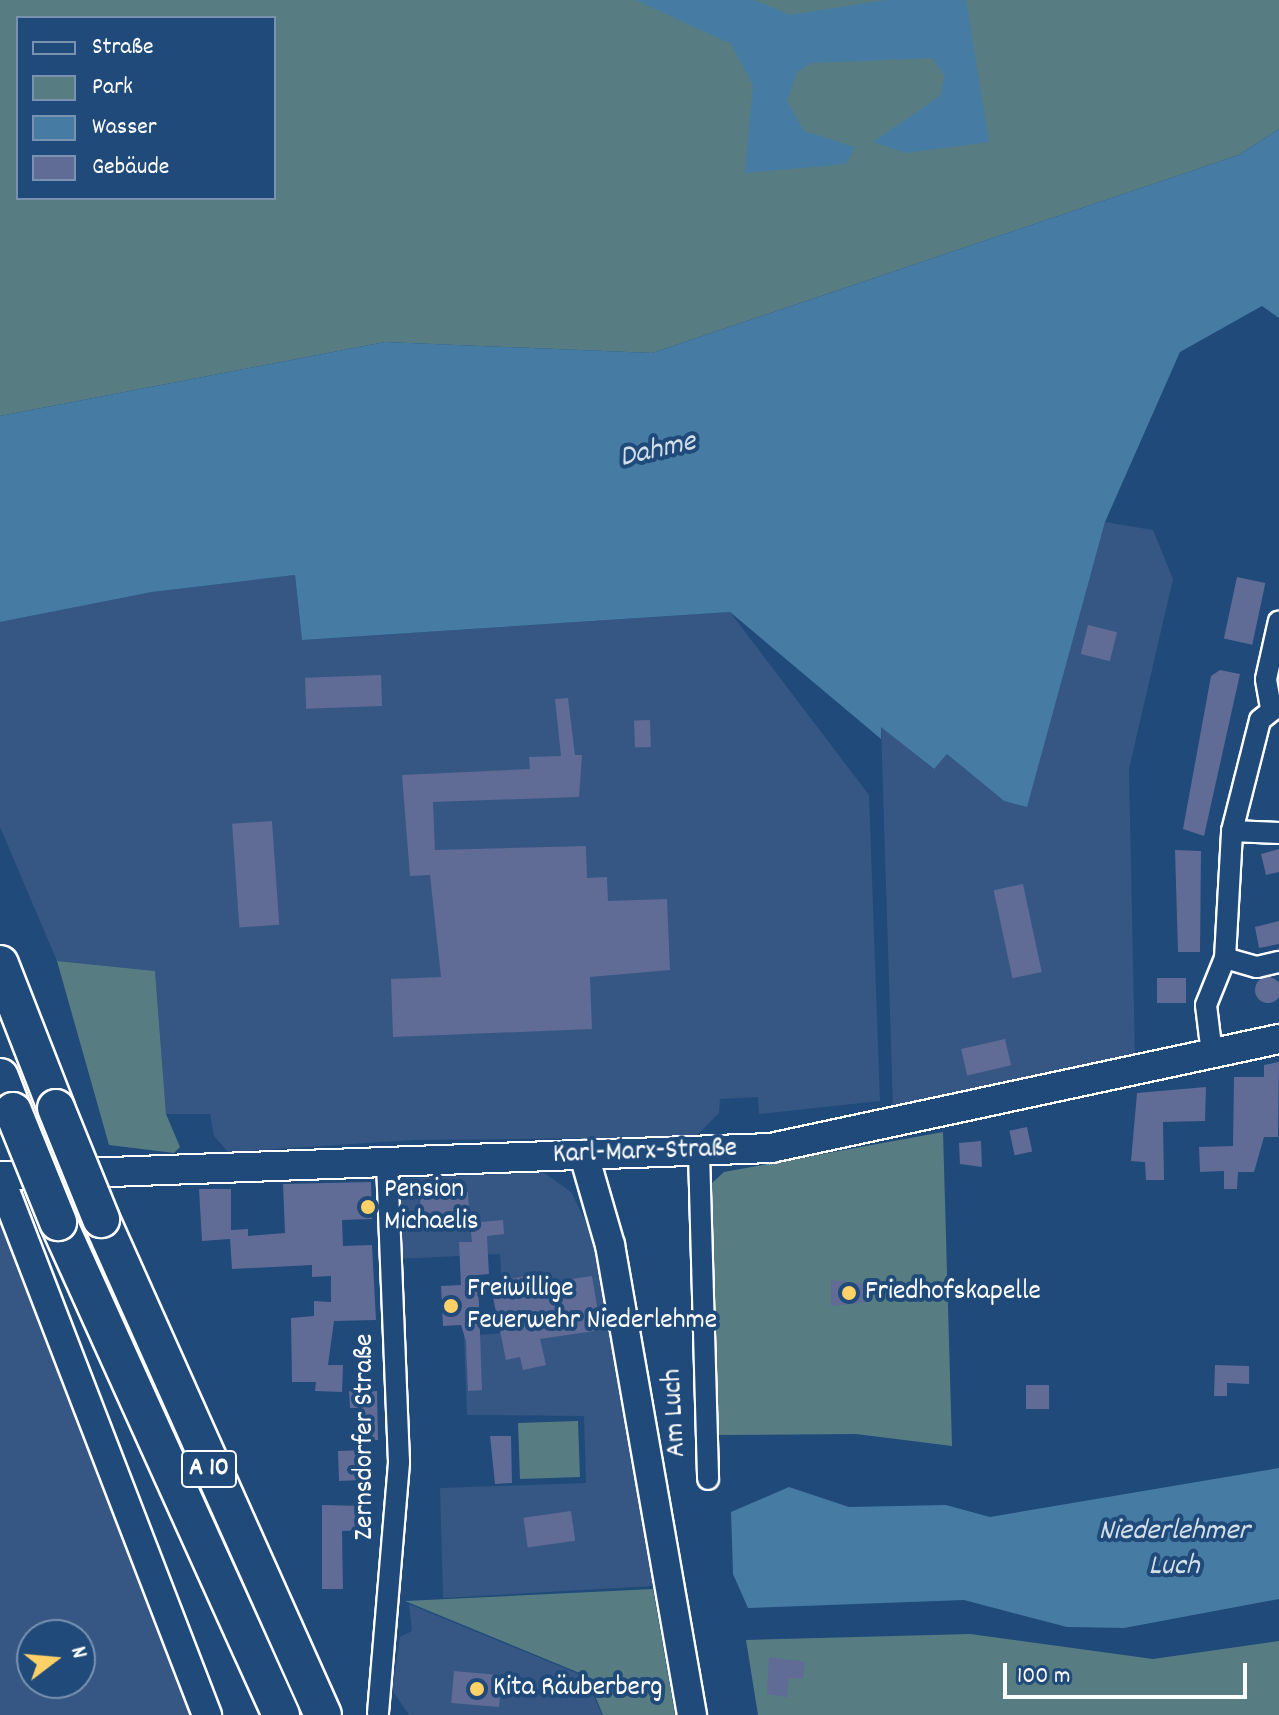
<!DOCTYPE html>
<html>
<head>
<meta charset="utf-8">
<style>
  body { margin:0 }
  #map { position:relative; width:1279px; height:1715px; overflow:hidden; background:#1f4a7a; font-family:Dekko,sans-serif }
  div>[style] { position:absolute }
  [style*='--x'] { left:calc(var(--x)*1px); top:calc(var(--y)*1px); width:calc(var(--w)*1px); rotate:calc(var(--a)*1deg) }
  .built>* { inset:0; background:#365784 }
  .green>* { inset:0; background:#577d83; transform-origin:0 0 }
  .water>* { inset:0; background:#467ba4 }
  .building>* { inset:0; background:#606b96; transform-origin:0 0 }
  .round { border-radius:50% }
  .roads { filter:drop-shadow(2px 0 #fff) drop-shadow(-2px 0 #fff) drop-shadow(0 2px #fff) drop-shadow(0 -2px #fff) }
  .street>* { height:20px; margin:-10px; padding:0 10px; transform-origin:10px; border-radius:10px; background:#1f4a7a }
  .secondary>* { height:28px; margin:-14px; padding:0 14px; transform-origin:14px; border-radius:14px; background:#1f4a7a }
  .highway>* { height:36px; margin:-18px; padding:0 18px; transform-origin:18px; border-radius:18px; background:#1f4a7a }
  .bridges { filter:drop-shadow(2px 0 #fff) drop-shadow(-2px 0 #fff) drop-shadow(0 2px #fff) drop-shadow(0 -2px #fff) }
  .highway-bridge>* { height:36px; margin:-18px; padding:0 18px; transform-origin:18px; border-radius:18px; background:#1f4a7a }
  .dots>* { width:22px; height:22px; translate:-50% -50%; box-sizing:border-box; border:4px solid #1f4a7a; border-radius:50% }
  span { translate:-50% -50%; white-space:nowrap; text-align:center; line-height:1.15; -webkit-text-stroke:8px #1f4a7a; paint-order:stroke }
  .shield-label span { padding:2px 6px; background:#1f4a7a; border:2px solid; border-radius:6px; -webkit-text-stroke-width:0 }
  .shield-label { font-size:26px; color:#fff; font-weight:700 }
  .street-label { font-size:28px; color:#fff }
  .poi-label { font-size:28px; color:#fff }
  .left { translate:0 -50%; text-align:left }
  .water-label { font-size:30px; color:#d1dee8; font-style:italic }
  .legend { position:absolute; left:16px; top:16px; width:260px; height:184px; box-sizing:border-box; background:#1f4a7a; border:2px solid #7992af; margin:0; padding:10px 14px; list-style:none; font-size:24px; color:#fff }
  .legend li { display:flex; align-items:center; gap:16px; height:40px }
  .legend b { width:40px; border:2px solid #7992af }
  .north { position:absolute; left:16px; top:1619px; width:80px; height:80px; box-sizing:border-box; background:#1f4a7a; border:2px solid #7992af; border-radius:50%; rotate:74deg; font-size:22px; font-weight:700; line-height:32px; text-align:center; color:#fff }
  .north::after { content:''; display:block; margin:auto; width:28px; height:36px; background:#ffd166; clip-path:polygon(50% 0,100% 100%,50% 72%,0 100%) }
  .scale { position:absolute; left:1003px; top:1663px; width:244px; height:36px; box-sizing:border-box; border:4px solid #fff; border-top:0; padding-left:10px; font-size:24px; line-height:28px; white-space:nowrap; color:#fff; -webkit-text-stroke:6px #1f4a7a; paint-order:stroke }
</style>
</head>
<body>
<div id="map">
  <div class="built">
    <div style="clip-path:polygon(1105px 522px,1153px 530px,1173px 579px,1129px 769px,1135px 1058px,893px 1109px,881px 726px,933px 769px,947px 754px,1004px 801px,1026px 807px)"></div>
    <div style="clip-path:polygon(295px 575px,302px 640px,730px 612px,869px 795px,880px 1101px,759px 1114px,758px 1097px,720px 1099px,719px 1113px,695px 1137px,415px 1140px,228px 1152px,214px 1136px,210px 1114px,166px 1114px,155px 971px,57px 961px,0 827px,0 622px,152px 592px)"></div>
    <div style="clip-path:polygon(543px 1172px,571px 1192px,593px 1236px,653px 1586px,443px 1598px,440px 1488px,586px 1483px,584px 1416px,467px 1415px,464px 1336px,505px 1333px,500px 1254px,396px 1259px,394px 1179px)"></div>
    <div style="clip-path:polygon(evenodd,0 1219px,89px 1438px,190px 1715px,0 1715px,0 1219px,32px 1635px,80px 1635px,80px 1683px,32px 1683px,32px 1635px)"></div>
    <div style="clip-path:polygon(409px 1604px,586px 1677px,602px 1715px,409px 1715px,392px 1690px,400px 1637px,412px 1631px)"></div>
  </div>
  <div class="green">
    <div style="clip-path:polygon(evenodd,0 0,1279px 0,1279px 129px,1239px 155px,652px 353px,385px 342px,0 416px,0 0,18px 18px,274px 18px,274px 198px,18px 198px,18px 18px)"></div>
    <div style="clip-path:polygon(57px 961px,155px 971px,166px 1114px,180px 1147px,174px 1153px,109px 1145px)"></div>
    <div style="clip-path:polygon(943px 1132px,952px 1446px,856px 1434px,715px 1435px,712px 1183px,724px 1172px)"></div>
    <div style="left:578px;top:1421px;width:56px;height:60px;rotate:88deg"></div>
    <div style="clip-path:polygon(653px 1589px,675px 1715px,603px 1715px,587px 1676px,405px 1601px)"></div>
    <div style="clip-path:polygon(970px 1634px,1153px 1659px,1279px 1641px,1279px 1715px,758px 1715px,746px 1640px)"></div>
  </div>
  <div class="water">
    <div style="clip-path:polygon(636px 0,754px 0,790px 15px,886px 0,966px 0,989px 142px,905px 153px,873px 142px,940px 96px,945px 76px,932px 58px,812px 63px,797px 72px,787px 101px,804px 131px,855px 147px,846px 164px,745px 173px,753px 85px,731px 44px)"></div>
    <div style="clip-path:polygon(1279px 129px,1279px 318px,1262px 306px,1180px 352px,1105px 522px,1027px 807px,1004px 801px,947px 754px,934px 769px,881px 727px,881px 739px,730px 612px,302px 640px,295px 575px,152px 592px,0 622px,0 416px,385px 342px,652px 353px,1239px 155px)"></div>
    <div style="clip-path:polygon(1279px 1468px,1279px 1599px,1124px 1628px,1067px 1627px,964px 1600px,748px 1608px,733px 1574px,731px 1512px,789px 1487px,849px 1507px,946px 1505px,990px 1517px)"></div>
  </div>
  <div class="building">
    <div style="left:1237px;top:577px;width:29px;height:63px;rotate:12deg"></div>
    <div style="left:1088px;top:625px;width:30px;height:30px;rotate:14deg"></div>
    <div style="clip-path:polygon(1220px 670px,1240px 674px,1204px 836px,1183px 829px,1211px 676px)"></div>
    <div style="left:381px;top:675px;width:31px;height:76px;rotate:88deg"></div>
    <div style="clip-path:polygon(568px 698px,575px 755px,582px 755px,579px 797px,433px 802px,435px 850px,586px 846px,587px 878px,607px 877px,608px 901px,667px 899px,670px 970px,590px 977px,592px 1029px,393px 1037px,391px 979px,441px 977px,430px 875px,410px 876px,402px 775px,530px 769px,529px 757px,561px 756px,555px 699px)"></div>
    <div style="left:650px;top:720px;width:27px;height:16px;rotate:88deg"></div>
    <div style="left:272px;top:821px;width:104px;height:40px;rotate:86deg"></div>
    <div style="clip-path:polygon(1279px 849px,1279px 872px,1266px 875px,1261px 854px)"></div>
    <div style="clip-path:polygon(1175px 850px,1201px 851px,1200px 952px,1178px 952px)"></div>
    <div style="left:1023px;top:884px;width:90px;height:30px;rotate:78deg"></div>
    <div style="clip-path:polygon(1279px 921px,1279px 944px,1259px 948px,1255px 927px)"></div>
    <div class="round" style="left:1255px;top:977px;width:26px;height:26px"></div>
    <div style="left:1157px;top:978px;width:29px;height:25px"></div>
    <div style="left:1005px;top:1039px;width:27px;height:45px;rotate:77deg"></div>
    <div style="clip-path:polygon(1279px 1062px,1278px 1137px,1264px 1137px,1254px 1172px,1238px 1172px,1237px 1189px,1224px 1189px,1224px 1171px,1200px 1172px,1199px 1147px,1233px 1146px,1234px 1077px,1264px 1077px,1264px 1065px)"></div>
    <div style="clip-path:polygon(1206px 1087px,1205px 1121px,1163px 1122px,1164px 1180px,1146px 1180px,1145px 1162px,1131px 1161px,1137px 1093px)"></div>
    <div style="left:1027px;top:1127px;width:25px;height:18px;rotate:78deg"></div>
    <div style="clip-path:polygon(981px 1141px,982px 1167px,960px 1164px,959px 1143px)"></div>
    <div style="clip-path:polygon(371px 1182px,372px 1219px,342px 1220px,343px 1246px,372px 1245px,376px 1320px,334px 1321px,328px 1365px,343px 1365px,342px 1392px,315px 1391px,316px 1382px,292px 1382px,291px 1318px,314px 1316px,314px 1301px,331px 1302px,331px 1276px,312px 1277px,312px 1265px,232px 1269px,230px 1239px,202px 1241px,199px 1189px,231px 1189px,231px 1230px,248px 1229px,248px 1236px,285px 1233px,283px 1184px)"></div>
    <div style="left:468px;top:1192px;width:22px;height:48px;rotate:87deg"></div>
    <div style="clip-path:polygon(503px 1220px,504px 1234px,487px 1236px,489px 1274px,478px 1275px,482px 1390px,468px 1391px,466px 1341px,461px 1325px,443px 1326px,441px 1286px,461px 1285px,459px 1242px,472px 1242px,470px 1223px)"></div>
    <div style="clip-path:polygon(526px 1276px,537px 1284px,592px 1276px,601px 1330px,540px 1339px,546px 1365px,523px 1370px,520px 1357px,506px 1360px,490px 1283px)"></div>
    <div style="clip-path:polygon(831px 1280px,867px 1284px,868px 1302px,831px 1306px)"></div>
    <div style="clip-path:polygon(1215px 1365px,1249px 1366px,1249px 1384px,1227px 1383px,1227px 1396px,1214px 1396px)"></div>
    <div style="left:1026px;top:1385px;width:23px;height:24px"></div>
    <div style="clip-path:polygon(349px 1391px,377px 1391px,378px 1440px,362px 1441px,362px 1408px,350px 1408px)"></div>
    <div style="clip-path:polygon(490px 1436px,511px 1436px,512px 1483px,495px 1484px)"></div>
    <div style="clip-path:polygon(368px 1450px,369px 1469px,360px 1470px,361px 1480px,339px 1481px,338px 1451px)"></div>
    <div style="clip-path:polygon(322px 1505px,367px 1506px,367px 1530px,342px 1531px,343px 1589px,322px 1589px)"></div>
    <div style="left:571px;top:1511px;width:30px;height:48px;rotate:82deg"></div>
    <div style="clip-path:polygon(769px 1657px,805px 1662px,803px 1679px,789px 1678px,787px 1697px,767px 1694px)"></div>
    <div style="left:454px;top:1671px;width:48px;height:32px;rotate:5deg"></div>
  </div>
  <div class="roads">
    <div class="street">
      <div style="--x:1271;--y:708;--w:29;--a:-100"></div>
      <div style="--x:1266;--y:679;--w:59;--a:-77.4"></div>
      <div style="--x:1232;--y:831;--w:47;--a:2.4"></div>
      <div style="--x:1225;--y:958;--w:33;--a:16"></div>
      <div style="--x:1257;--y:967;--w:23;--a:-13"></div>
      <div style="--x:1212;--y:1054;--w:49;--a:-97"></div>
      <div style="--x:1206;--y:1005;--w:51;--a:-68"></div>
      <div style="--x:1225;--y:958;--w:127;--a:-86.8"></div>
      <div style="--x:1232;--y:831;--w:114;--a:-75.8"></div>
      <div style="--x:1260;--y:720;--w:24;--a:-38"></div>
      <div style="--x:699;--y:1153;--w:326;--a:88.4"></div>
      <div style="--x:378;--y:1713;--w:252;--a:-85.2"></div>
      <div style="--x:399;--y:1462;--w:301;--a:-92.3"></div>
    </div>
    <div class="secondary">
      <div style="--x:584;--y:1155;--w:94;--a:73.9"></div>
      <div style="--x:610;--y:1245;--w:477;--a:80.1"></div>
      <div style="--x:0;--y:1176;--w:772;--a:-2.08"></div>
      <div style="--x:771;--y:1148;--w:520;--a:-12.11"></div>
      <div style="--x:0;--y:1178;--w:576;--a:68.92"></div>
    </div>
    <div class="highway">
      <div style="--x:0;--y:964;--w:155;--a:68.7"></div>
      <div style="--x:0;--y:1077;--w:36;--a:69"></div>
      <div style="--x:101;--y:1219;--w:543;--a:65.89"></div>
      <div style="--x:58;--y:1222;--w:541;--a:65.66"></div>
    </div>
  </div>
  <div class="bridges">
    <div class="highway-bridge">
      <div style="--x:56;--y:1108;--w:120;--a:67.9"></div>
      <div style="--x:13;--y:1111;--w:120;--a:67.9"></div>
    </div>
  </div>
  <div class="dots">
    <div style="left:368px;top:1207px;background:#ffd166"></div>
    <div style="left:849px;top:1293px;background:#ffd166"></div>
    <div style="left:451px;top:1306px;background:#ffd166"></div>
    <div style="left:477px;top:1689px;background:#ffd166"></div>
  </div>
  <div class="shield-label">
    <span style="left:209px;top:1469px">A 10</span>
  </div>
  <div class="street-label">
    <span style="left:645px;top:1153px;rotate:-2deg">Karl-Marx-Straße</span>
    <span style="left:676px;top:1413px;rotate:-93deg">Am Luch</span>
    <span style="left:366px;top:1437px;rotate:-90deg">Zernsdorfer Straße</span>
  </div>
  <div class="poi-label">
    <span class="left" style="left:384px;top:1207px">Pension<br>Michaelis</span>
    <span class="left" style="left:467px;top:1306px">Freiwillige<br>Feuerwehr Niederlehme</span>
    <span class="left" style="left:865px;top:1293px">Friedhofskapelle</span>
    <span class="left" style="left:493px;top:1689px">Kita Räuberberg</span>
  </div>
  <div class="water-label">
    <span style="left:658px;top:452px;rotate:-13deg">Dahme</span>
    <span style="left:1174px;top:1550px">Niederlehmer<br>Luch</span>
  </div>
  <ul class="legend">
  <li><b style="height:10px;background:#1f4a7a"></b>Straße</li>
  <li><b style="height:22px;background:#577d83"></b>Park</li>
  <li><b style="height:22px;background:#467ba4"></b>Wasser</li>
  <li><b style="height:22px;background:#606b96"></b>Gebäude</li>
  </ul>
  <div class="north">N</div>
  <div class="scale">100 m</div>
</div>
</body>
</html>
